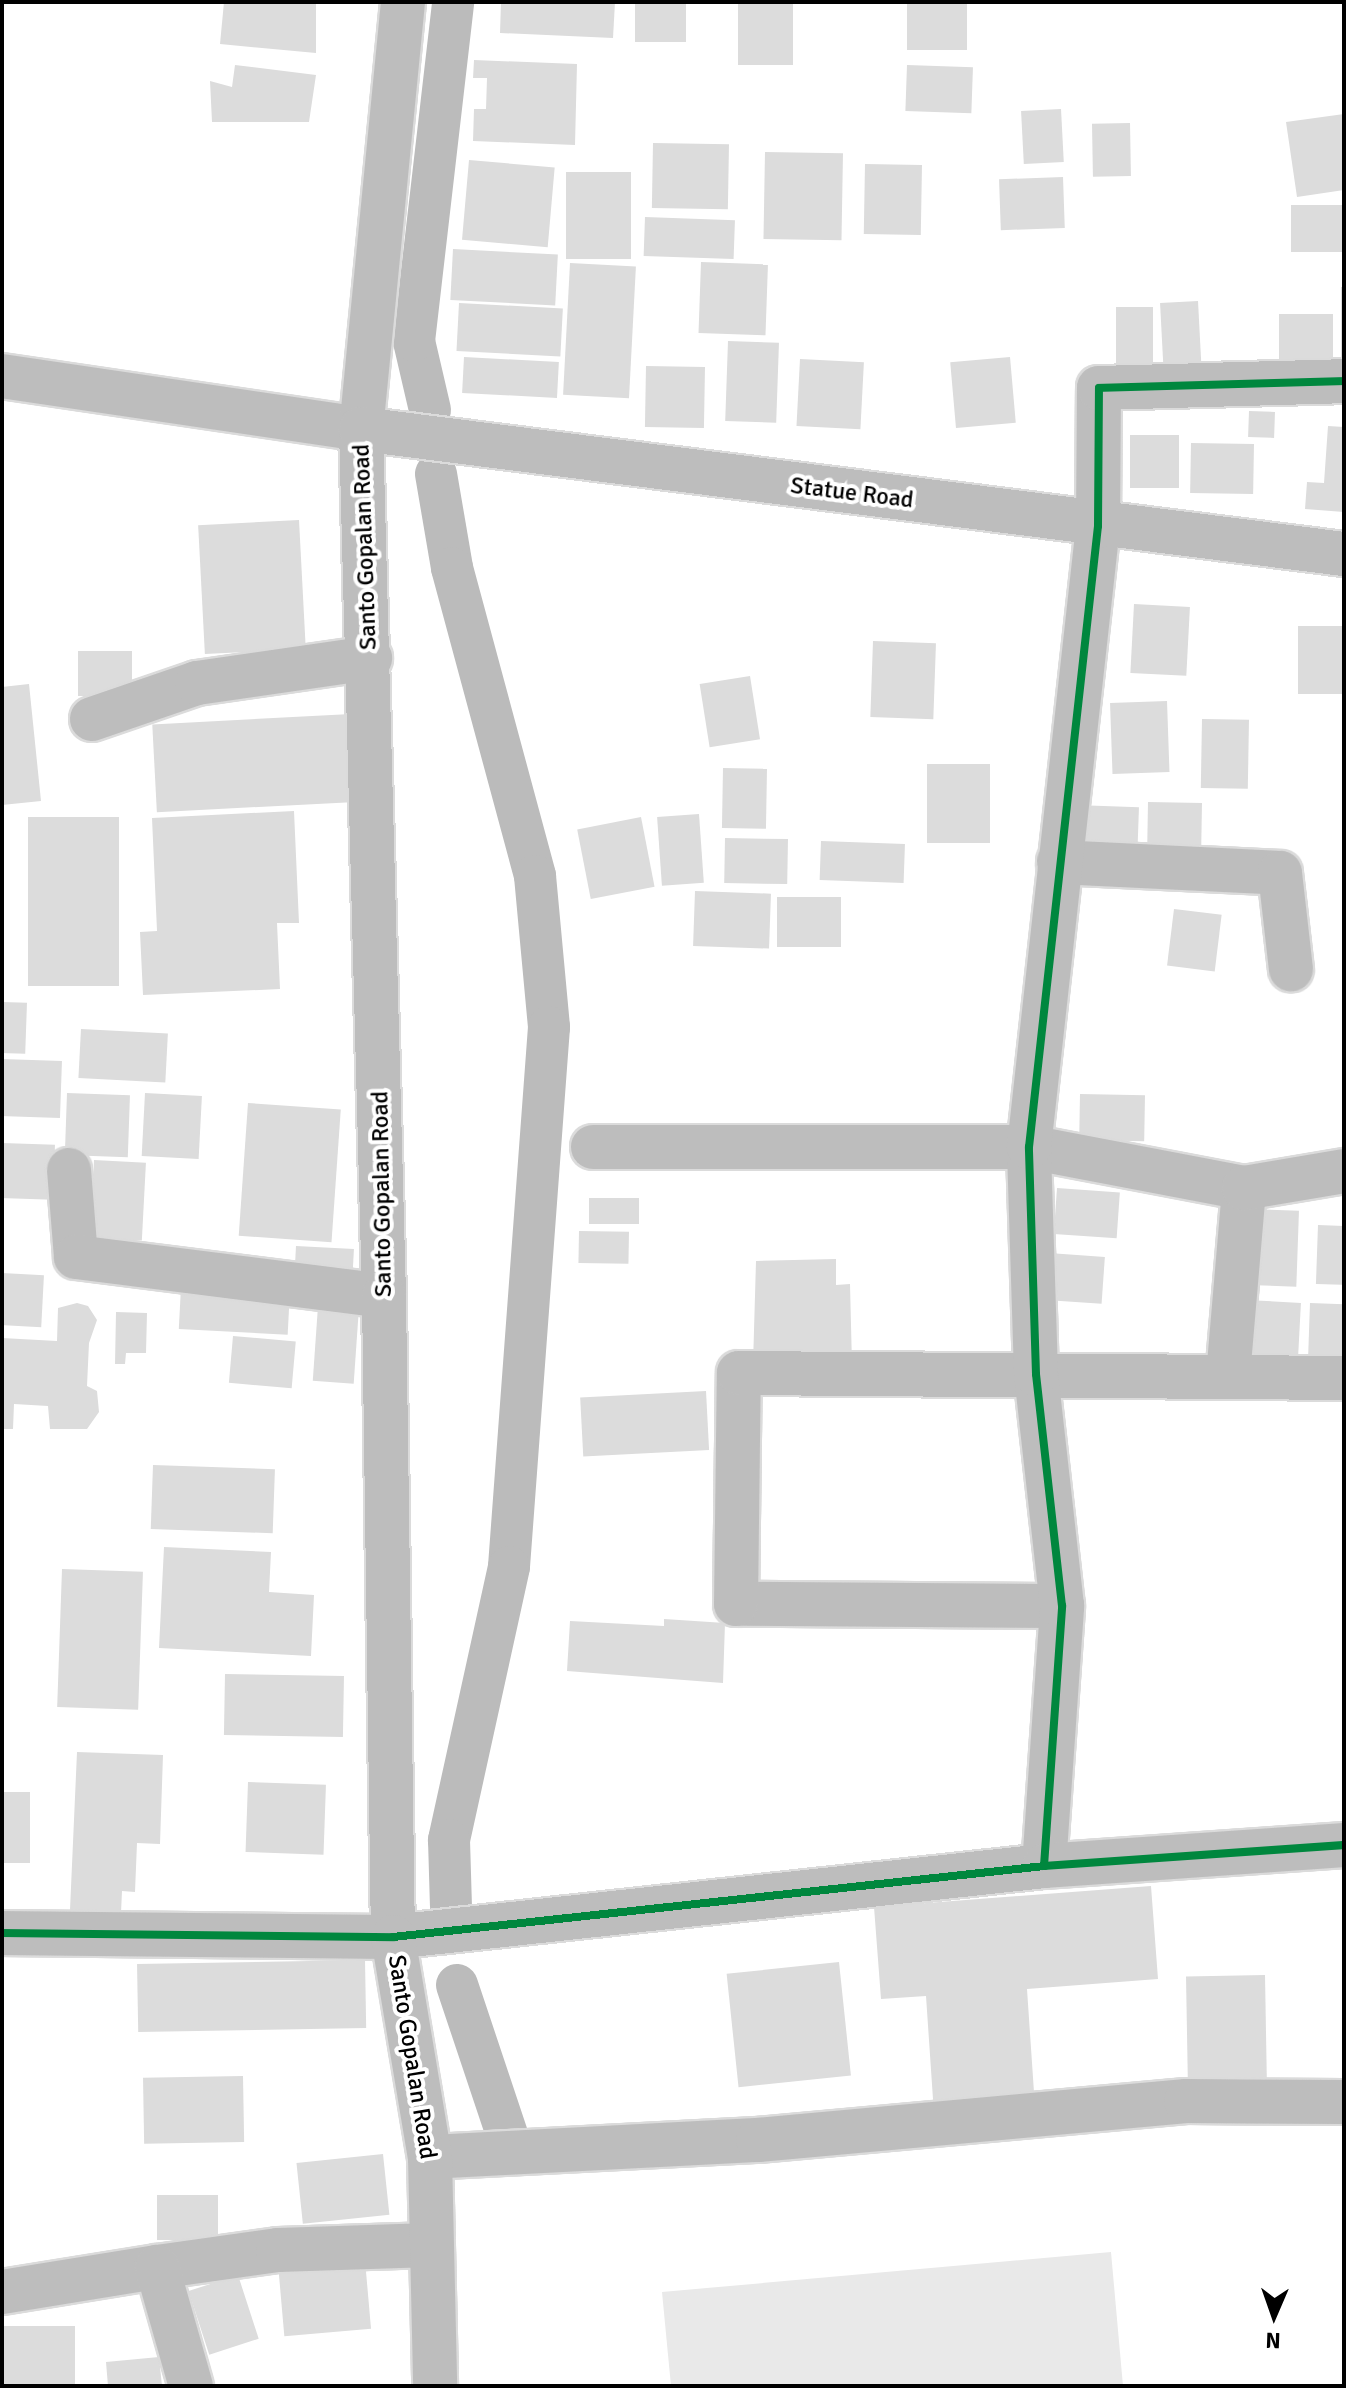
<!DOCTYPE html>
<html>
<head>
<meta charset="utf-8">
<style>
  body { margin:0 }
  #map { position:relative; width:1346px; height:2388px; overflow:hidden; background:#fff; font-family:Signika,sans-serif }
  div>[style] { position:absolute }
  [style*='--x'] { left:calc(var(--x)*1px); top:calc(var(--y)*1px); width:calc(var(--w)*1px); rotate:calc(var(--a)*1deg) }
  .green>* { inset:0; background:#e9e9e9 }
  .canal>* { height:42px; margin:-21px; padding:0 21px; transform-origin:21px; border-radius:21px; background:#bbb }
  .building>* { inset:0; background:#dcdcdc; transform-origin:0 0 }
  .roads { filter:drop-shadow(2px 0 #dbdbdb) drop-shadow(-2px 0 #dbdbdb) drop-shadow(0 2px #dbdbdb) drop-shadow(0 -2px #dbdbdb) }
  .minor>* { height:44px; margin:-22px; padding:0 22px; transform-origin:22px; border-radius:22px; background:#bdbdbd }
  .major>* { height:44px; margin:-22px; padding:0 22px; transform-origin:22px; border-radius:22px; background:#bdbdbd }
  .cycleway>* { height:8px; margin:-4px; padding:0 4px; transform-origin:4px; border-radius:4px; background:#00873e }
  span { translate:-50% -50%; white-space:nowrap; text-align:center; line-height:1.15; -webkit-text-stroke:8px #fff; paint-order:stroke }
  .street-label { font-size:24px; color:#000 }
  .frame { position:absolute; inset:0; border:4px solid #000; pointer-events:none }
  .north { position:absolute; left:1234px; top:2276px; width:80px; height:80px; -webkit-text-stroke:6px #fff; paint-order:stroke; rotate:182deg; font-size:22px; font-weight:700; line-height:32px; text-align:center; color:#000 }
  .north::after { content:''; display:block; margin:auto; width:28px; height:36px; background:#000; clip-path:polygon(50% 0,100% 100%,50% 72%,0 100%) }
</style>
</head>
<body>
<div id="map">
  <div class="green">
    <div style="clip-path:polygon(1111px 2252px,1123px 2386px,671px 2386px,662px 2292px)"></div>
  </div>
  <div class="canal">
    <div style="--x:430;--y:410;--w:71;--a:-103.1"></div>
    <div style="--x:414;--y:341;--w:341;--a:-83.4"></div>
    <div style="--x:436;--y:474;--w:95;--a:80.3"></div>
    <div style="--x:452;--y:568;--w:319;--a:74.9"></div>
    <div style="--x:535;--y:876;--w:152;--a:84.7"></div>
    <div style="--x:549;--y:1027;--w:541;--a:94.24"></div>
    <div style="--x:509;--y:1567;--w:280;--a:102.4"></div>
    <div style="--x:449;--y:1840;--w:66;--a:88.3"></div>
    <div style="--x:457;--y:1985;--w:163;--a:71.5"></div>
  </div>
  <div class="building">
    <div style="clip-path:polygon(224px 2px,316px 2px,316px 53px,220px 44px)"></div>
    <div style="clip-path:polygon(501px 2px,615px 2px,613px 38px,500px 33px)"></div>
    <div style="left:635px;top:2px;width:51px;height:40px"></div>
    <div style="left:738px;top:2px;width:55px;height:63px"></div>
    <div style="left:907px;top:2px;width:60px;height:48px"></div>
    <div style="clip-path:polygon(474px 60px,577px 64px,575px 145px,473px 141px,474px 109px,486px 109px,487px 78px,473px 78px)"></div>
    <div style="clip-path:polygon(235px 65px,316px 75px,309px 122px,212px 122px,210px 81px,232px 87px)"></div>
    <div style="left:907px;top:65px;width:66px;height:46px;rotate:2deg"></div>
    <div style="left:1061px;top:109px;width:53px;height:40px;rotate:87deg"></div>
    <div style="clip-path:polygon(1344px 114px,1344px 190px,1297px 197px,1286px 122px)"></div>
    <div style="left:1130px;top:123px;width:53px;height:38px;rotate:89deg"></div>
    <div style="left:653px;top:143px;width:76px;height:65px;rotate:1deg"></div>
    <div style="left:765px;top:152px;width:78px;height:87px;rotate:1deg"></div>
    <div style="left:469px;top:160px;width:86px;height:80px;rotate:5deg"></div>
    <div style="left:865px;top:164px;width:57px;height:70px;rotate:1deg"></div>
    <div style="left:566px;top:172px;width:65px;height:87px"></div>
    <div style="left:1063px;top:177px;width:51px;height:64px;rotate:88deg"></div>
    <div style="left:1344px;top:205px;width:47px;height:53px;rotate:90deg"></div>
    <div style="left:645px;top:217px;width:90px;height:39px;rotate:2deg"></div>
    <div style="left:453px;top:249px;width:105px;height:51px;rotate:3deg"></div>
    <div style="left:701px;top:262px;width:67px;height:71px;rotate:2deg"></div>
    <div style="left:570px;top:263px;width:66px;height:132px;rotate:3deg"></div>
    <div style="left:1341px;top:287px;width:3px;height:87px"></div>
    <div style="left:1198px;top:301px;width:72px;height:38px;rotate:87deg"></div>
    <div style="left:459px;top:303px;width:104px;height:48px;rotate:3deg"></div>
    <div style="left:1116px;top:307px;width:37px;height:67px"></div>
    <div style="left:1279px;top:314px;width:54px;height:57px"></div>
    <div style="left:728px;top:341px;width:51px;height:80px;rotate:2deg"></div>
    <div style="left:464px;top:357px;width:95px;height:36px;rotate:3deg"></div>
    <div style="left:1010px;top:357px;width:66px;height:60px;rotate:85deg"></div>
    <div style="left:800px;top:359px;width:64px;height:67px;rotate:3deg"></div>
    <div style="left:646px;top:366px;width:59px;height:61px;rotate:1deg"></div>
    <div style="left:1249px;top:411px;width:26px;height:26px;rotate:2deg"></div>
    <div style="clip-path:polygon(1328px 426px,1344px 427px,1344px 512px,1305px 509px,1307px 482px,1324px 483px)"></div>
    <div style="left:1130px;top:435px;width:49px;height:53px"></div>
    <div style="left:1191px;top:443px;width:63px;height:50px;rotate:1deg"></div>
    <div style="left:299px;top:520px;width:129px;height:101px;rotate:87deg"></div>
    <div style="left:1134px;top:604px;width:56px;height:69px;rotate:3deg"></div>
    <div style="left:1344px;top:626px;width:68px;height:46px;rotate:90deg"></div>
    <div style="left:873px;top:641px;width:63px;height:76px;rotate:2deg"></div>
    <div style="left:78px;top:651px;width:54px;height:45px"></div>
    <div style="left:750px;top:676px;width:64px;height:51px;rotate:81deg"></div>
    <div style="clip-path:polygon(29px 684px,41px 801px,2px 805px,2px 687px)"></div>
    <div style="left:1167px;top:701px;width:71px;height:57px;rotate:88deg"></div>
    <div style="left:351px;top:714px;width:88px;height:199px;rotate:87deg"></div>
    <div style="left:1202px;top:719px;width:47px;height:69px;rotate:1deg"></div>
    <div style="left:927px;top:764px;width:63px;height:79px"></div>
    <div style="left:723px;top:768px;width:44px;height:60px;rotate:1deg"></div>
    <div style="left:1148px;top:802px;width:54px;height:48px;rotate:1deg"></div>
    <div style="left:1075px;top:805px;width:64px;height:50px;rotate:2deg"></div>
    <div style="clip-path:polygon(294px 811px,299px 923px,277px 923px,280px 989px,143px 995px,140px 932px,157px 931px,152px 818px)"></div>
    <div style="left:699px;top:814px;width:69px;height:42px;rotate:86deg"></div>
    <div style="left:28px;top:817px;width:91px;height:169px"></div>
    <div style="left:641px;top:817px;width:71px;height:65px;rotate:79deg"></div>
    <div style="left:725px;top:838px;width:63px;height:45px;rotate:1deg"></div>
    <div style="left:821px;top:841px;width:84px;height:39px;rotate:2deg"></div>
    <div style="left:695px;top:891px;width:76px;height:55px;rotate:2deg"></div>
    <div style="left:841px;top:897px;width:50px;height:64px;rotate:90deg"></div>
    <div style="left:1174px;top:909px;width:48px;height:57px;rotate:7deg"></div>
    <div style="left:2px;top:1002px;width:25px;height:51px;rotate:2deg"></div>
    <div style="left:81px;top:1029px;width:87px;height:49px;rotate:3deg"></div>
    <div style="left:2px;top:1059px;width:60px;height:57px;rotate:2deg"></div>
    <div style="left:67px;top:1093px;width:63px;height:62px;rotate:2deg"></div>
    <div style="left:145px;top:1093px;width:57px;height:63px;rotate:3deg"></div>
    <div style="left:1080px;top:1094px;width:65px;height:46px;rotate:1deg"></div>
    <div style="left:248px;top:1103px;width:93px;height:133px;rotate:4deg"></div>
    <div style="left:2px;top:1143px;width:53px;height:55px;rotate:2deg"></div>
    <div style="left:94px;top:1160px;width:52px;height:78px;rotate:3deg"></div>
    <div style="left:1057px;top:1188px;width:63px;height:46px;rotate:4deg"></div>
    <div style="left:589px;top:1198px;width:50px;height:26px"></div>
    <div style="left:1251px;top:1209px;width:48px;height:76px;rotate:2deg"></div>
    <div style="left:1318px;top:1225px;width:26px;height:59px;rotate:2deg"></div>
    <div style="left:579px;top:1231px;width:50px;height:32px;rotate:1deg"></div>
    <div style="left:296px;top:1246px;width:58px;height:28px;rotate:3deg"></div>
    <div style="left:1049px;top:1253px;width:56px;height:47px;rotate:4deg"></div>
    <div style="clip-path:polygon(836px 1259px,836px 1285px,850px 1284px,852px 1365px,753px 1365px,756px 1261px)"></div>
    <div style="left:2px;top:1273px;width:42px;height:52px;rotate:3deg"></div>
    <div style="left:181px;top:1287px;width:109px;height:42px;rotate:3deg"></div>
    <div style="left:1246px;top:1300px;width:55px;height:56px;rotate:3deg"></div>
    <div style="clip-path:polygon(77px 1303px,88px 1306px,97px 1320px,89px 1343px,87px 1386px,97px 1391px,99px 1412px,87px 1429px,50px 1429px,48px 1406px,14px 1404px,13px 1429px,2px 1429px,2px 1338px,57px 1341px,58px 1308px)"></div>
    <div style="left:1310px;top:1303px;width:34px;height:59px;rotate:2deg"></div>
    <div style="left:318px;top:1306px;width:41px;height:75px;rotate:4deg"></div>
    <div style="clip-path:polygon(116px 1312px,147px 1313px,146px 1353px,126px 1353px,125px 1364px,115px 1364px)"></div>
    <div style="left:233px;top:1336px;width:63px;height:47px;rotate:5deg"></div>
    <div style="left:706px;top:1391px;width:59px;height:126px;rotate:87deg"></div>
    <div style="left:153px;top:1465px;width:122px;height:64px;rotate:2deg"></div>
    <div style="clip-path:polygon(164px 1547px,271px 1552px,269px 1592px,314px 1595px,311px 1656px,159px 1648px)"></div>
    <div style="left:62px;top:1569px;width:81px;height:138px;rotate:2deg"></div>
    <div style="clip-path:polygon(664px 1619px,725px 1623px,723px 1683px,567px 1671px,570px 1621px,664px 1626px)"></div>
    <div style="left:225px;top:1674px;width:119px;height:61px;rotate:1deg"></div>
    <div style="clip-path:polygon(77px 1752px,163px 1755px,160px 1844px,137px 1843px,135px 1892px,122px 1891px,121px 1913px,70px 1910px)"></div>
    <div style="left:248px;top:1782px;width:78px;height:70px;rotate:2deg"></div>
    <div style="left:2px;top:1792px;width:28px;height:71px"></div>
    <div style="clip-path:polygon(1151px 1886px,1158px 1979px,1027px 1989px,1035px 2107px,934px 2114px,926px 1996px,881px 1999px,874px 1907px)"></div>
    <div style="left:365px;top:1960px;width:68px;height:228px;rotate:89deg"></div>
    <div style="left:839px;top:1962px;width:114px;height:113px;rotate:84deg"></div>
    <div style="left:1265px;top:1975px;width:118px;height:79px;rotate:89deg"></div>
    <div style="left:243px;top:2076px;width:66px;height:100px;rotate:89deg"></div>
    <div style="left:383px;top:2154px;width:61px;height:87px;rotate:84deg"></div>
    <div style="left:218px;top:2195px;width:45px;height:61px;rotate:90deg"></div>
    <div style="left:365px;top:2260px;width:69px;height:87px;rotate:85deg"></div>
    <div style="left:238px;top:2275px;width:67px;height:52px;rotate:72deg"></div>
    <div style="left:75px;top:2326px;width:60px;height:73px;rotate:90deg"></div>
    <div style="clip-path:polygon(159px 2357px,162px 2386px,108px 2386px,106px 2362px)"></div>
  </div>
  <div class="roads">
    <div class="minor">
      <div style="--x:2;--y:376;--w:363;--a:8.4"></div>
      <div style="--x:92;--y:719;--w:111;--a:-18.9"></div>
      <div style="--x:197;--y:683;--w:175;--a:-8.2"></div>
      <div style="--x:1059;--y:862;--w:221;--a:2.8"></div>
      <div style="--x:1280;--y:873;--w:97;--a:83.5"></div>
      <div style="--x:593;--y:1147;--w:436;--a:0"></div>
      <div style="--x:1029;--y:1147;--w:219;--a:10.8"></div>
      <div style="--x:69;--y:1170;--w:87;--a:85.4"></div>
      <div style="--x:76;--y:1257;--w:310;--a:7.2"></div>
      <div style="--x:1228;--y:1376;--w:189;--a:-85.1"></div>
      <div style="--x:1244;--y:1188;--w:101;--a:-9.6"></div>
      <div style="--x:1062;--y:1606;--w:326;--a:-179.6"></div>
      <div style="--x:736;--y:1604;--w:231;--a:-89.3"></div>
      <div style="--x:739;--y:1373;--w:605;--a:0.47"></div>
      <div style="--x:1044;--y:1866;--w:261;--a:-86"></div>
      <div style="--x:1062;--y:1606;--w:233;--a:-96.4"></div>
      <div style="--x:1036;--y:1374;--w:227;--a:-91.8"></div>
      <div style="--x:1029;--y:1147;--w:625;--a:-83.66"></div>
      <div style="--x:1098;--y:526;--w:138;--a:-89.6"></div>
      <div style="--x:1099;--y:388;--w:245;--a:-1.6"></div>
      <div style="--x:2;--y:1933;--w:391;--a:0.6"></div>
      <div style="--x:393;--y:1937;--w:655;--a:-6.22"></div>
      <div style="--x:1044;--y:1866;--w:301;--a:-4"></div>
      <div style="--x:430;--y:2157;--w:328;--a:-3"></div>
      <div style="--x:758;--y:2140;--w:430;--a:-5.2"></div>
      <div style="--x:1186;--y:2101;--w:158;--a:0.4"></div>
      <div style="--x:157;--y:2267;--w:122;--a:-8"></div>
      <div style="--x:278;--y:2250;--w:153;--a:-1.9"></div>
      <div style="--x:2;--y:2292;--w:157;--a:-9.2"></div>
      <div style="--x:157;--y:2267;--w:124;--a:74.1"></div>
    </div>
    <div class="major">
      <div style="--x:403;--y:2;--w:429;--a:95.6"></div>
      <div style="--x:361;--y:429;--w:867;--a:88.48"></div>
      <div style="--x:384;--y:1296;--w:641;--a:89.2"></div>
      <div style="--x:393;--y:1937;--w:223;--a:80.5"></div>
      <div style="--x:430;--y:2157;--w:229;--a:88.7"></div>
      <div style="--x:361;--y:429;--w:991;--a:7.25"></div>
    </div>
  </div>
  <div class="cycleway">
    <div style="--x:1044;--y:1866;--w:261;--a:-86"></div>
    <div style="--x:1062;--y:1606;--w:233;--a:-96.4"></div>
    <div style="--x:1036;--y:1374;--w:227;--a:-91.8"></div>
    <div style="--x:1029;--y:1147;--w:625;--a:-83.66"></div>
    <div style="--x:1098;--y:526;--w:138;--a:-89.6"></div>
    <div style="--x:1099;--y:388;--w:245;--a:-1.6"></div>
    <div style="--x:2;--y:1933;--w:391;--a:0.6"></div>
    <div style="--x:393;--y:1937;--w:655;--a:-6.22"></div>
    <div style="--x:1044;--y:1866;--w:301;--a:-4"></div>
  </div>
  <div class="street-label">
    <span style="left:852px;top:493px;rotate:7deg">Statue Road</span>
    <span style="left:365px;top:547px;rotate:-92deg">Santo Gopalan Road</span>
    <span style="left:382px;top:1194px;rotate:-91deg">Santo Gopalan Road</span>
    <span style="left:412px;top:2057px;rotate:81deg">Santo Gopalan Road</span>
  </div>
  <div class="frame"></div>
  <div class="north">N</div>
</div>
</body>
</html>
